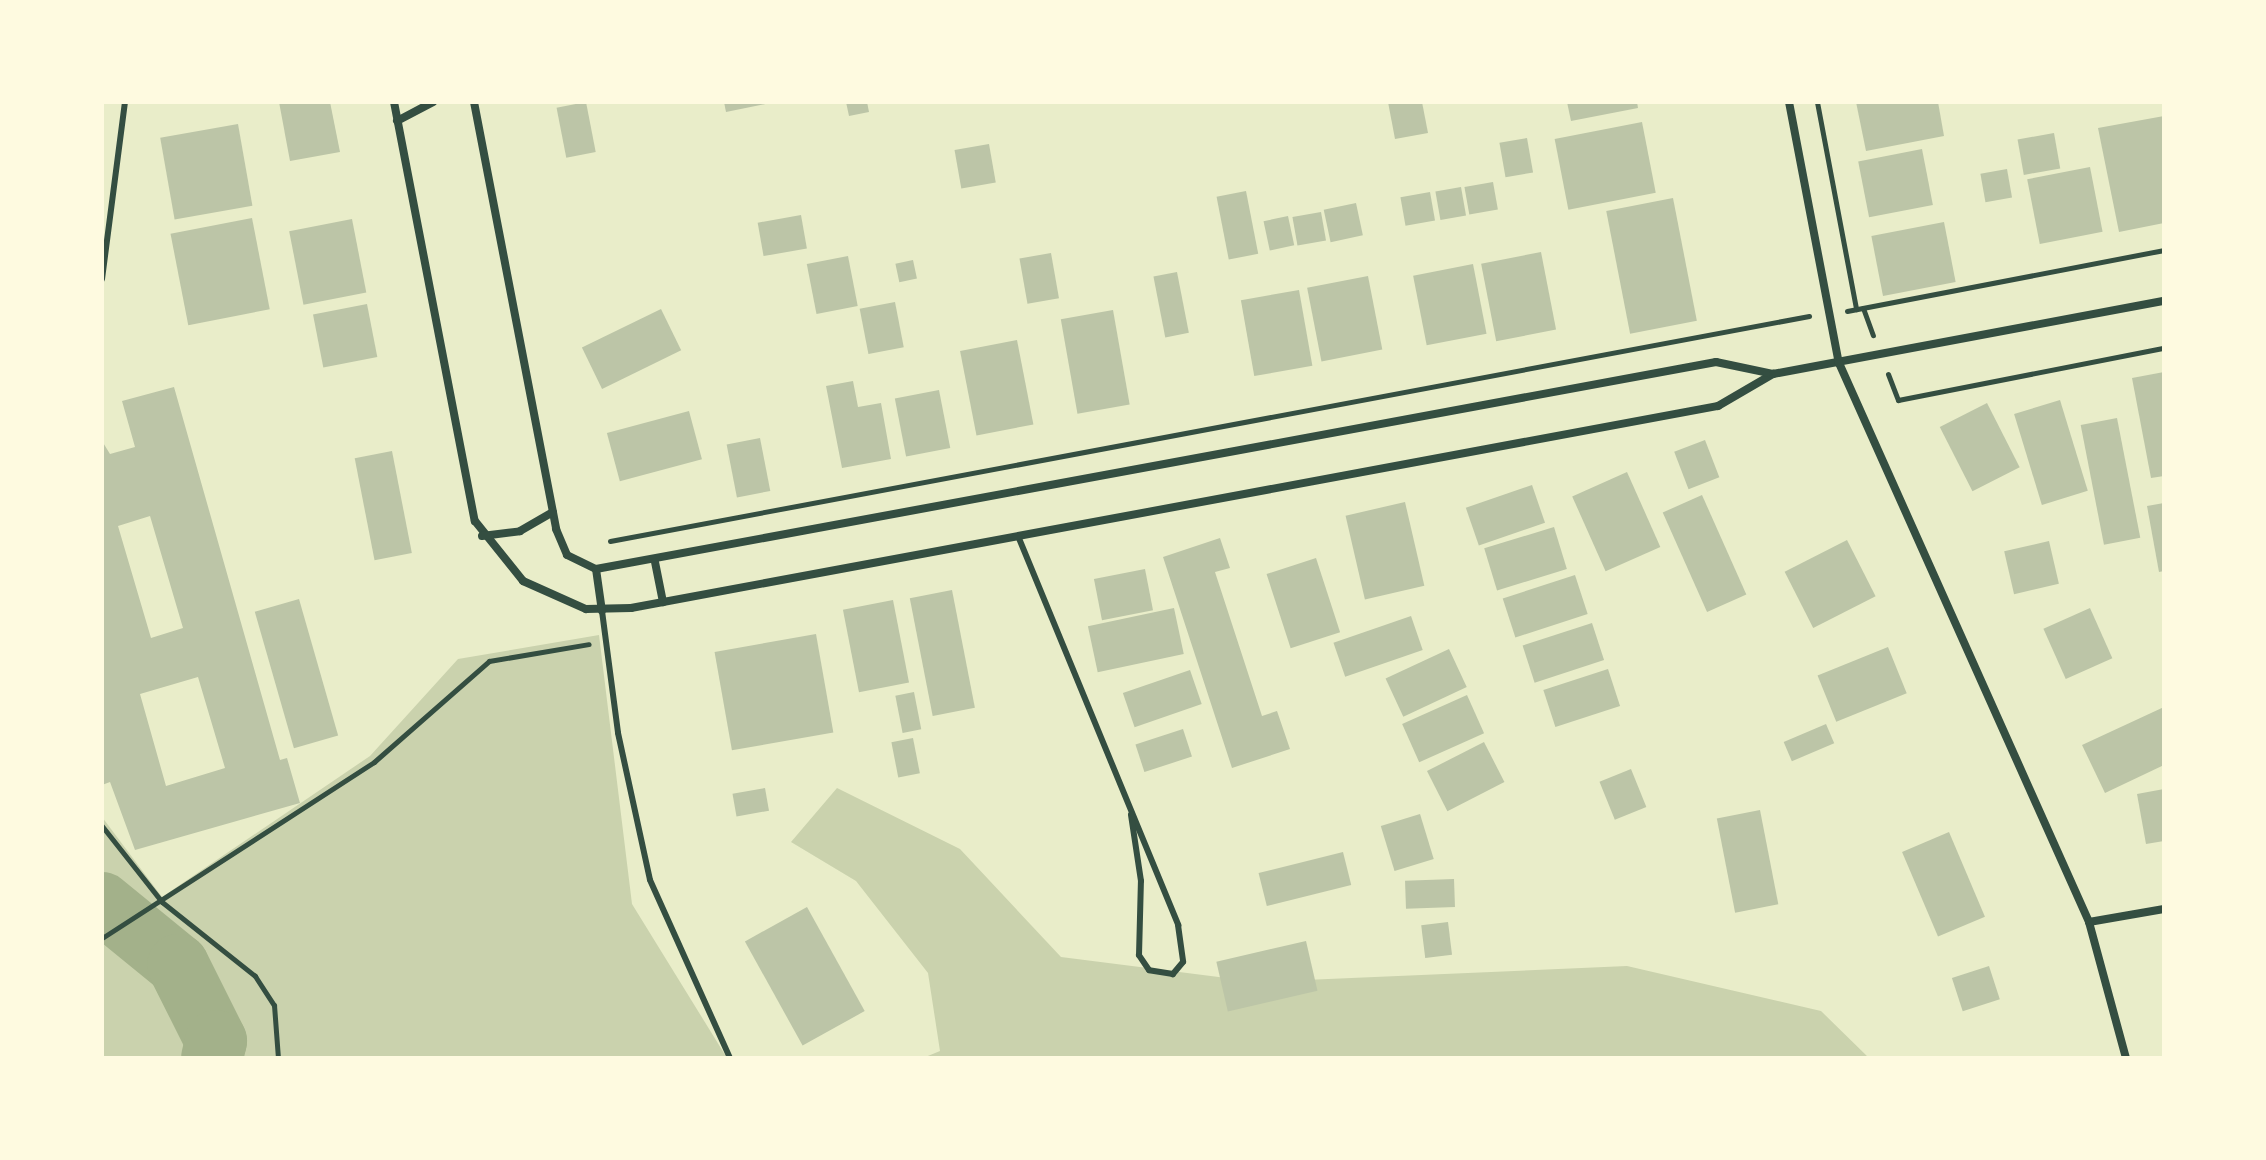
<!DOCTYPE html>
<html>
<head>
<meta charset="utf-8">
<style>
  body { margin:0 }
  #map { position:relative; width:2266px; height:1160px; overflow:hidden; background:#e9edc9; font-family:Karla,sans-serif }
  div>[style] { position:absolute }
  [style*='--x'] { left:calc(var(--x)*1px); top:calc(var(--y)*1px); width:calc(var(--w)*1px); rotate:calc(var(--a)*1deg) }
  .green>* { inset:0; background:#cad2ad }
  .river>* { height:62px; margin:-31px; padding:0 31px; transform-origin:31px; border-radius:31px; background:#a3b18a }
  .building>* { inset:0; background:#bcc5a7; transform-origin:0 0 }
  .path>* { height:5px; margin:-2.5px; padding:0 2.5px; transform-origin:2.5px; border-radius:2.5px; background:#344e41 }
  .service>* { height:6px; margin:-3px; padding:0 3px; transform-origin:3px; border-radius:3px; background:#344e41 }
  .minor>* { height:8px; margin:-4px; padding:0 4px; transform-origin:4px; border-radius:4px; background:#344e41 }
  span { translate:-50% -50%; white-space:nowrap; text-align:center; line-height:1.15; -webkit-text-stroke:7px #fefae0; paint-order:stroke }
  .frame { position:absolute; inset:0; border:104px solid #fefae0; pointer-events:none }
</style>
</head>
<body>
<div id="map">
  <div class="green">
    <div style="clip-path:polygon(599px 635px,632px 904px,727px 1058px,102px 1058px,102px 817px,162px 897px,370px 756px,458px 659px)"></div>
    <div style="clip-path:polygon(837px 788px,960px 849px,1061px 957px,1258px 982px,1627px 966px,1821px 1011px,1869px 1058px,923px 1058px,940px 1051px,928px 973px,856px 881px,791px 842px)"></div>
  </div>
  <div class="river">
    <div style="--x:102;--y:903;--w:98;--a:39.2"></div>
    <div style="--x:178;--y:965;--w:85;--a:63.4"></div>
    <div style="--x:216;--y:1041;--w:17;--a:103"></div>
  </div>
  <div class="building">
    <div style="clip-path:polygon(279px 102px,330px 102px,340px 152px,290px 161px)"></div>
    <div style="left:586px;top:102px;width:51px;height:30px;rotate:79deg"></div>
    <div style="clip-path:polygon(724px 102px,770px 102px,770px 103px,726px 112px)"></div>
    <div style="clip-path:polygon(846px 102px,867px 102px,869px 112px,849px 116px)"></div>
    <div style="clip-path:polygon(1388px 102px,1422px 102px,1428px 133px,1395px 139px)"></div>
    <div style="clip-path:polygon(1567px 102px,1637px 102px,1638px 108px,1571px 121px)"></div>
    <div style="clip-path:polygon(1856px 102px,1938px 102px,1944px 136px,1866px 151px)"></div>
    <div style="clip-path:polygon(2164px 116px,2164px 223px,2119px 232px,2098px 128px)"></div>
    <div style="left:1642px;top:122px;width:72px;height:89px;rotate:79deg"></div>
    <div style="left:238px;top:124px;width:83px;height:79px;rotate:80deg"></div>
    <div style="left:2054px;top:133px;width:36px;height:37px;rotate:80deg"></div>
    <div style="left:1527px;top:138px;width:35px;height:28px;rotate:80deg"></div>
    <div style="left:989px;top:144px;width:39px;height:35px;rotate:80deg"></div>
    <div style="left:1922px;top:149px;width:57px;height:65px;rotate:79deg"></div>
    <div style="left:2090px;top:167px;width:66px;height:64px;rotate:79deg"></div>
    <div style="left:2007px;top:169px;width:29px;height:27px;rotate:80deg"></div>
    <div style="left:1493px;top:182px;width:28px;height:29px;rotate:80deg"></div>
    <div style="left:1461px;top:187px;width:29px;height:26px;rotate:80deg"></div>
    <div style="left:1246px;top:191px;width:64px;height:30px;rotate:79deg"></div>
    <div style="left:1430px;top:192px;width:29px;height:30px;rotate:80deg"></div>
    <div style="left:1673px;top:198px;width:125px;height:68px;rotate:79deg"></div>
    <div style="left:1356px;top:203px;width:33px;height:33px;rotate:78deg"></div>
    <div style="left:1321px;top:212px;width:29px;height:29px;rotate:80deg"></div>
    <div style="left:801px;top:215px;width:34px;height:44px;rotate:80deg"></div>
    <div style="left:1288px;top:216px;width:30px;height:25px;rotate:78deg"></div>
    <div style="left:252px;top:218px;width:93px;height:83px;rotate:79deg"></div>
    <div style="left:352px;top:219px;width:75px;height:64px;rotate:79deg"></div>
    <div style="left:1944px;top:222px;width:61px;height:74px;rotate:79deg"></div>
    <div style="left:1541px;top:252px;width:79px;height:61px;rotate:79deg"></div>
    <div style="left:1051px;top:253px;width:46px;height:32px;rotate:80deg"></div>
    <div style="left:848px;top:256px;width:51px;height:42px;rotate:79deg"></div>
    <div style="left:913px;top:260px;width:19px;height:18px;rotate:78deg"></div>
    <div style="left:1473px;top:264px;width:71px;height:61px;rotate:79deg"></div>
    <div style="left:1177px;top:272px;width:62px;height:24px;rotate:79deg"></div>
    <div style="left:1368px;top:276px;width:75px;height:62px;rotate:79deg"></div>
    <div style="left:1299px;top:290px;width:77px;height:59px;rotate:80deg"></div>
    <div style="left:895px;top:302px;width:46px;height:36px;rotate:79deg"></div>
    <div style="left:367px;top:304px;width:54px;height:55px;rotate:79deg"></div>
    <div style="left:661px;top:309px;width:46px;height:88px;rotate:64deg"></div>
    <div style="left:1113px;top:310px;width:96px;height:53px;rotate:80deg"></div>
    <div style="left:1017px;top:340px;width:86px;height:58px;rotate:79deg"></div>
    <div style="clip-path:polygon(2164px 372px,2164px 476px,2151px 478px,2132px 378px)"></div>
    <div style="clip-path:polygon(853px 381px,858px 407px,881px 403px,891px 459px,842px 468px,826px 386px)"></div>
    <div style="clip-path:polygon(evenodd,174px 387px,280px 760px,287px 758px,300px 803px,135px 850px,110px 782px,102px 785px,102px 441px,110px 454px,135px 447px,122px 401px,174px 387px,150px 516px,183px 628px,151px 638px,118px 526px,150px 516px,174px 387px,198px 677px,225px 768px,166px 786px,140px 694px,198px 677px)"></div>
    <div style="left:939px;top:390px;width:59px;height:45px;rotate:79deg"></div>
    <div style="left:2060px;top:400px;width:95px;height:48px;rotate:73deg"></div>
    <div style="left:1987px;top:403px;width:72px;height:53px;rotate:63deg"></div>
    <div style="left:689px;top:411px;width:50px;height:85px;rotate:75deg"></div>
    <div style="left:2117px;top:418px;width:122px;height:37px;rotate:79deg"></div>
    <div style="left:760px;top:438px;width:54px;height:34px;rotate:79deg"></div>
    <div style="left:1705px;top:440px;width:40px;height:33px;rotate:69deg"></div>
    <div style="left:392px;top:451px;width:104px;height:38px;rotate:79deg"></div>
    <div style="left:1627px;top:472px;width:82px;height:60px;rotate:66deg"></div>
    <div style="left:1532px;top:485px;width:40px;height:70px;rotate:71deg"></div>
    <div style="left:1702px;top:495px;width:109px;height:43px;rotate:66deg"></div>
    <div style="left:1405px;top:502px;width:86px;height:61px;rotate:77deg"></div>
    <div style="clip-path:polygon(2164px 503px,2164px 571px,2159px 572px,2147px 506px)"></div>
    <div style="left:1554px;top:527px;width:44px;height:73px;rotate:73deg"></div>
    <div style="clip-path:polygon(1220px 538px,1230px 568px,1215px 572px,1262px 716px,1277px 711px,1290px 749px,1232px 768px,1163px 557px)"></div>
    <div style="left:1847px;top:540px;width:63px;height:70px;rotate:63deg"></div>
    <div style="left:2049px;top:541px;width:44px;height:46px;rotate:77deg"></div>
    <div style="left:1316px;top:558px;width:78px;height:52px;rotate:72deg"></div>
    <div style="left:1145px;top:569px;width:42px;height:52px;rotate:79deg"></div>
    <div style="left:1575px;top:575px;width:41px;height:76px;rotate:72deg"></div>
    <div style="left:952px;top:590px;width:120px;height:43px;rotate:79deg"></div>
    <div style="left:299px;top:599px;width:142px;height:46px;rotate:74deg"></div>
    <div style="left:893px;top:600px;width:84px;height:51px;rotate:79deg"></div>
    <div style="left:1174px;top:608px;width:47px;height:88px;rotate:78deg"></div>
    <div style="left:2090px;top:608px;width:55px;height:51px;rotate:66deg"></div>
    <div style="left:1411px;top:616px;width:36px;height:82px;rotate:71deg"></div>
    <div style="left:1592px;top:623px;width:39px;height:73px;rotate:72deg"></div>
    <div style="left:816px;top:634px;width:100px;height:103px;rotate:80deg"></div>
    <div style="left:1888px;top:647px;width:50px;height:76px;rotate:68deg"></div>
    <div style="left:1449px;top:649px;width:42px;height:70px;rotate:65deg"></div>
    <div style="left:1608px;top:669px;width:39px;height:68px;rotate:72deg"></div>
    <div style="left:1190px;top:670px;width:36px;height:71px;rotate:71deg"></div>
    <div style="left:914px;top:692px;width:38px;height:19px;rotate:79deg"></div>
    <div style="left:1467px;top:695px;width:42px;height:71px;rotate:66deg"></div>
    <div style="clip-path:polygon(2164px 707px,2164px 765px,2105px 793px,2082px 745px)"></div>
    <div style="left:1826px;top:724px;width:21px;height:46px;rotate:67deg"></div>
    <div style="left:1183px;top:729px;width:29px;height:50px;rotate:72deg"></div>
    <div style="left:913px;top:738px;width:36px;height:22px;rotate:79deg"></div>
    <div style="left:1484px;top:742px;width:45px;height:64px;rotate:63deg"></div>
    <div style="left:1631px;top:769px;width:41px;height:34px;rotate:68deg"></div>
    <div style="left:765px;top:788px;width:23px;height:33px;rotate:80deg"></div>
    <div style="clip-path:polygon(2164px 789px,2164px 841px,2146px 844px,2137px 794px)"></div>
    <div style="left:1760px;top:810px;width:96px;height:44px;rotate:79deg"></div>
    <div style="left:1420px;top:814px;width:47px;height:41px;rotate:73deg"></div>
    <div style="left:1949px;top:832px;width:92px;height:51px;rotate:67deg"></div>
    <div style="left:1343px;top:852px;width:34px;height:87px;rotate:76deg"></div>
    <div style="left:1454px;top:879px;width:28px;height:49px;rotate:88deg"></div>
    <div style="left:807px;top:907px;width:119px;height:71px;rotate:61deg"></div>
    <div style="left:1448px;top:922px;width:33px;height:27px;rotate:83deg"></div>
    <div style="left:1306px;top:941px;width:51px;height:92px;rotate:77deg"></div>
    <div style="left:1989px;top:966px;width:35px;height:39px;rotate:72deg"></div>
  </div>
  <div class="path">
    <div style="--x:1817;--y:102;--w:211;--a:79.3"></div>
    <div style="--x:1863;--y:308;--w:29;--a:70"></div>
    <div style="--x:1847;--y:311;--w:323;--a:-10.9"></div>
    <div style="--x:1888;--y:374;--w:28;--a:69"></div>
    <div style="--x:1898;--y:400;--w:271;--a:-11.1"></div>
    <div style="--x:610;--y:541;--w:1220;--a:-10.63"></div>
    <div style="--x:102;--y:826;--w:97;--a:51.7"></div>
    <div style="--x:162;--y:902;--w:119;--a:38.5"></div>
    <div style="--x:255;--y:976;--w:35;--a:57"></div>
    <div style="--x:274;--y:1005;--w:53;--a:85.7"></div>
    <div style="--x:102;--y:938;--w:324;--a:-32.9"></div>
    <div style="--x:374;--y:762;--w:153;--a:-41.3"></div>
    <div style="--x:489;--y:661;--w:101;--a:-9.6"></div>
  </div>
  <div class="service">
    <div style="--x:102;--y:279;--w:178;--a:-82.6"></div>
    <div style="--x:1018;--y:536;--w:421;--a:67.6"></div>
    <div style="--x:1178;--y:925;--w:37;--a:82"></div>
    <div style="--x:1183;--y:962;--w:16;--a:130"></div>
    <div style="--x:1173;--y:974;--w:24;--a:-171"></div>
    <div style="--x:1149;--y:970;--w:18;--a:-124"></div>
    <div style="--x:1139;--y:955;--w:74;--a:-88.5"></div>
    <div style="--x:1141;--y:881;--w:67;--a:-98.6"></div>
    <div style="--x:602;--y:611;--w:123;--a:82.5"></div>
    <div style="--x:618;--y:733;--w:150;--a:77.7"></div>
    <div style="--x:650;--y:880;--w:195;--a:65.8"></div>
  </div>
  <div class="minor">
    <div style="--x:394;--y:102;--w:427;--a:79.1"></div>
    <div style="--x:475;--y:521;--w:77;--a:51.3"></div>
    <div style="--x:523;--y:581;--w:69;--a:24"></div>
    <div style="--x:586;--y:609;--w:45;--a:-1.3"></div>
    <div style="--x:631;--y:608;--w:1106;--a:-10.53"></div>
    <div style="--x:1718;--y:406;--w:64;--a:-30.2"></div>
    <div style="--x:474;--y:102;--w:435;--a:79.1"></div>
    <div style="--x:556;--y:529;--w:28;--a:67"></div>
    <div style="--x:567;--y:555;--w:32;--a:26"></div>
    <div style="--x:596;--y:569;--w:1139;--a:-10.47"></div>
    <div style="--x:1716;--y:362;--w:58;--a:11.9"></div>
    <div style="--x:1773;--y:374;--w:398;--a:-10.6"></div>
    <div style="--x:1789;--y:102;--w:266;--a:79.2"></div>
    <div style="--x:1839;--y:363;--w:612;--a:65.9"></div>
    <div style="--x:2089;--y:922;--w:141;--a:74.8"></div>
    <div style="--x:397;--y:121;--w:41;--a:-27.8"></div>
    <div style="--x:482;--y:536;--w:38;--a:-7"></div>
    <div style="--x:520;--y:531;--w:38;--a:-30"></div>
    <div style="--x:655;--y:562;--w:41;--a:78.7"></div>
    <div style="--x:596;--y:569;--w:42;--a:81.9"></div>
    <div style="--x:2089;--y:922;--w:76;--a:-9.8"></div>
  </div>
  <div class="frame"></div>
</div>
</body>
</html>
